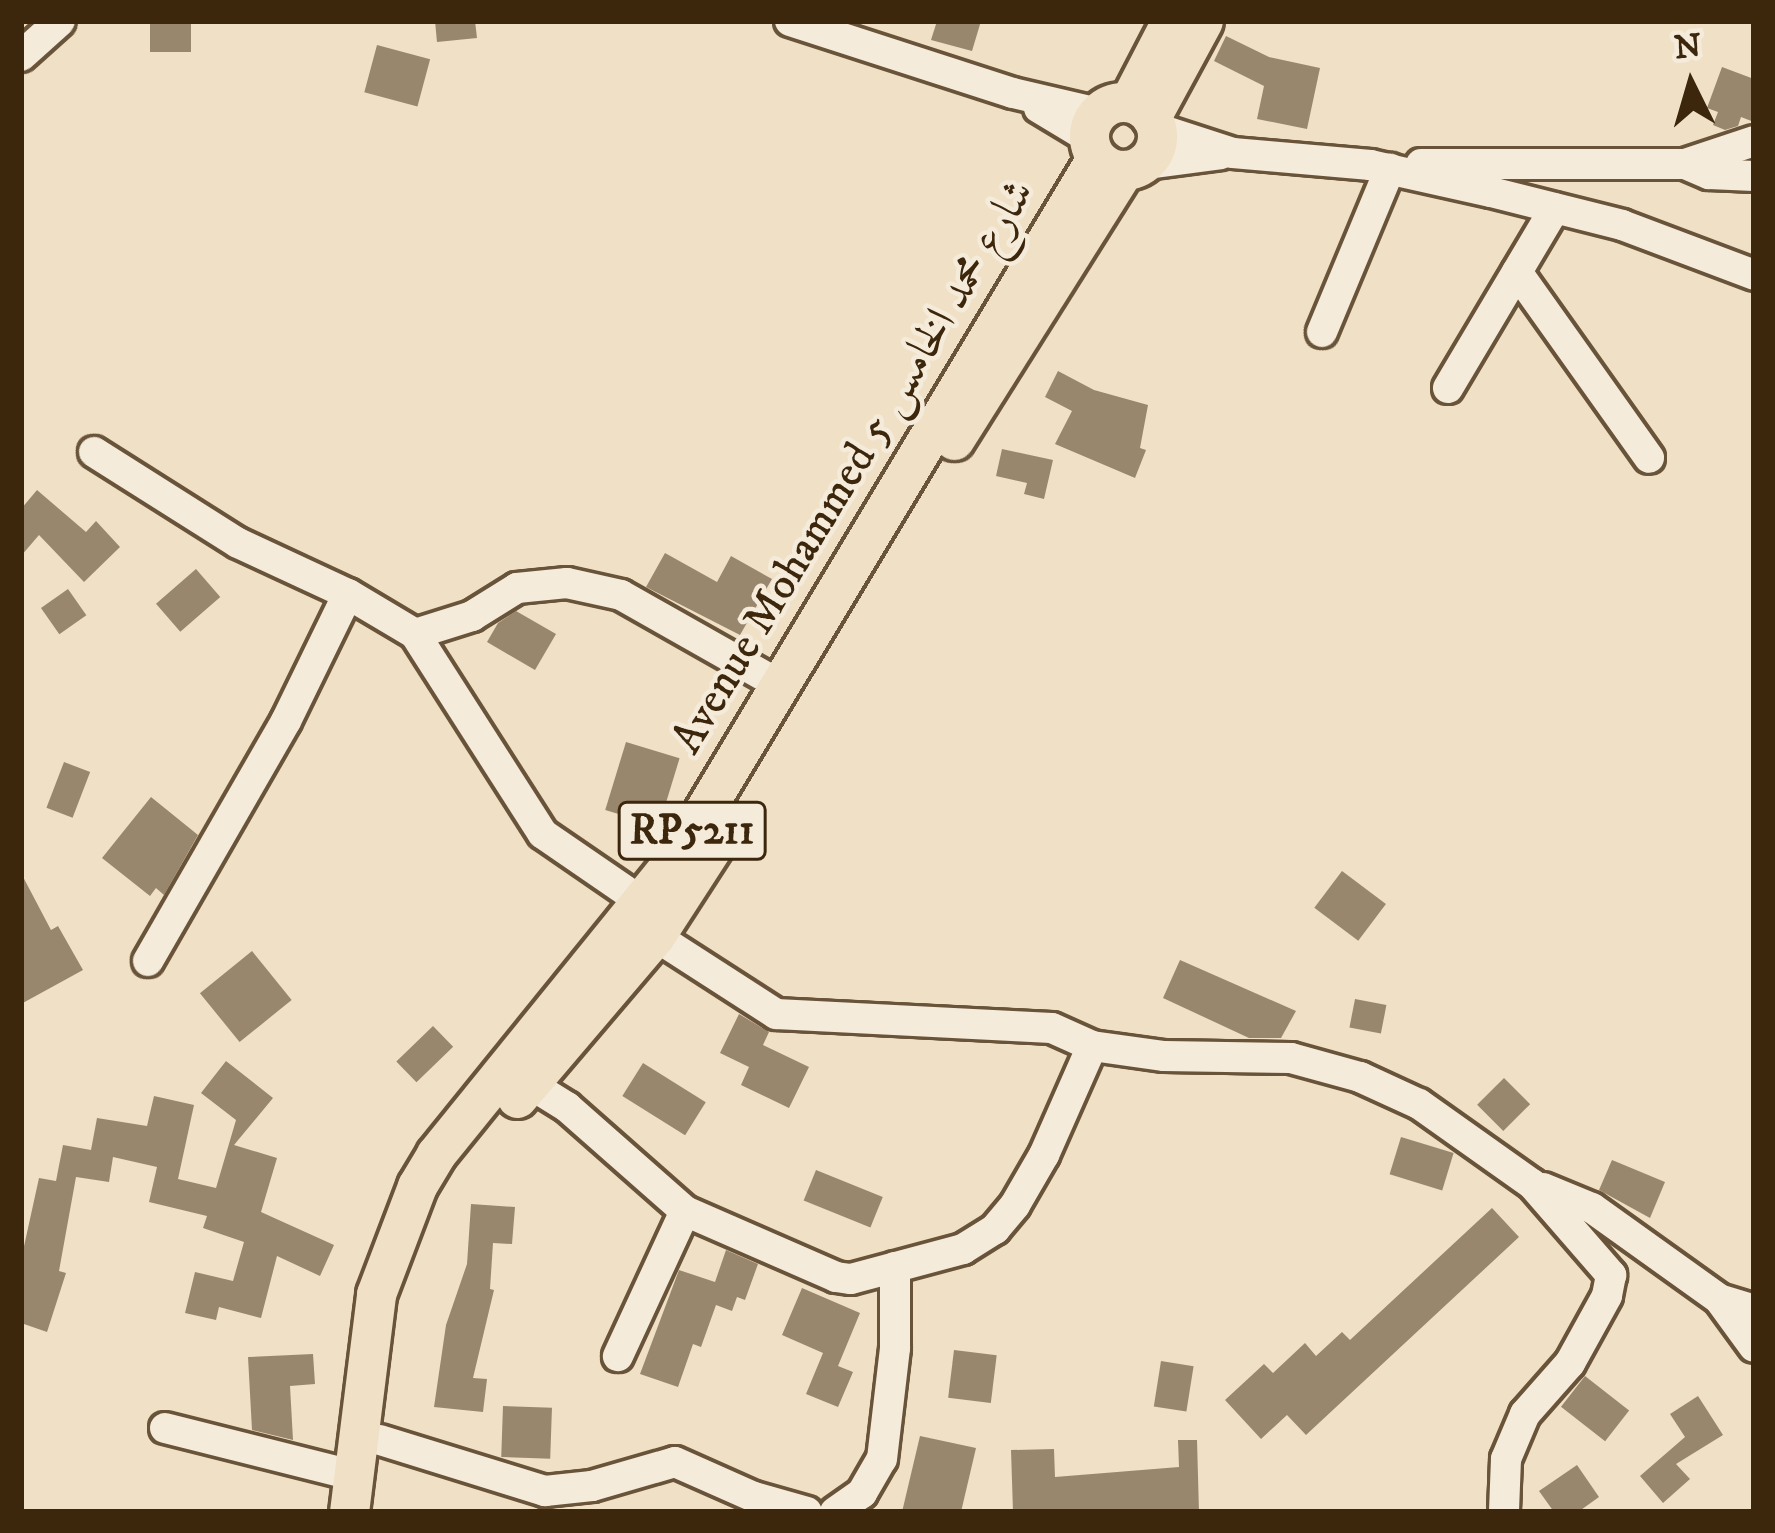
<!DOCTYPE html>
<html>
<head>
<meta charset="utf-8">
<style>
  body { margin:0 }
  #map { position:relative; width:1775px; height:1533px; overflow:hidden; background:#efe0c6; font-family:"IM FELL DW Pica",Amiri,serif }
  div>[style] { position:absolute }
  [style*='--x'] { left:calc(var(--x)*1px); top:calc(var(--y)*1px); width:calc(var(--w)*1px); rotate:calc(var(--a)*1deg) }
  .building>* { inset:0; background:#99876d; transform-origin:0 0 }
  .roads { filter:drop-shadow(3px 0 #69543a) drop-shadow(-3px 0 #69543a) drop-shadow(0 3px #69543a) drop-shadow(0 -3px #69543a) }
  .minor>* { height:30px; margin:-15px; padding:0 15px; transform-origin:15px; border-radius:15px; background:#f5ebda }
  .major>* { height:39px; margin:-19.5px; padding:0 19.5px; transform-origin:19.5px; border-radius:19.5px; background:#efe0c6 }
  .major>.ring { margin:-19.5px; padding:0; box-sizing:content-box; background:none; border:39px solid #efe0c6; border-radius:50% }
  span { translate:-50% -50%; white-space:nowrap; text-align:center; line-height:1.15; -webkit-text-stroke:9px #f5ebda; paint-order:stroke }
  .shield-label span { padding:3px 9px; background:#f5ebda; border:3px solid; border-radius:9px; -webkit-text-stroke-width:0 }
  .shield-label { font-size:42px; color:#3c260c; font-weight:700 }
  .street-label { font-size:45px; color:#3c260c }
  .frame { position:absolute; inset:0; border:24px solid #3c260c; pointer-events:none }
  .north { position:absolute; left:1631px; top:24px; width:120px; height:120px; -webkit-text-stroke:9px #f5ebda; paint-order:stroke; rotate:355deg; font-size:33px; font-weight:700; line-height:48px; text-align:center; color:#3c260c }
  .north::after { content:''; display:block; margin:auto; width:42px; height:54px; background:#3c260c; clip-path:polygon(50% 0,100% 100%,50% 72%,0 100%) }
</style>
</head>
<body>
<div id="map">
  <div class="building">
    <div style="left:150px;top:21px;width:41px;height:31px"></div>
    <div style="clip-path:polygon(435px 21px,475px 21px,477px 38px,437px 42px)"></div>
    <div style="clip-path:polygon(937px 21px,981px 21px,972px 51px,931px 40px)"></div>
    <div style="clip-path:polygon(1226px 36px,1269px 57px,1320px 68px,1307px 129px,1257px 119px,1264px 86px,1214px 61px)"></div>
    <div style="left:377px;top:45px;width:55px;height:49px;rotate:15deg"></div>
    <div style="clip-path:polygon(1722px 67px,1754px 79px,1754px 122px,1741px 117px,1738px 126px,1725px 130px,1713px 125px,1718px 112px,1707px 108px)"></div>
    <div style="clip-path:polygon(1058px 371px,1094px 390px,1148px 405px,1140px 448px,1146px 450px,1135px 478px,1055px 444px,1072px 411px,1045px 397px)"></div>
    <div style="clip-path:polygon(1002px 449px,1053px 460px,1044px 499px,1024px 494px,1027px 483px,996px 476px)"></div>
    <div style="clip-path:polygon(37px 490px,86px 532px,96px 521px,120px 547px,84px 582px,39px 535px,21px 556px,21px 509px)"></div>
    <div style="clip-path:polygon(665px 553px,717px 582px,731px 556px,772px 579px,740px 635px,646px 587px)"></div>
    <div style="left:196px;top:569px;width:37px;height:53px;rotate:49deg"></div>
    <div style="left:68px;top:589px;width:32px;height:33px;rotate:55deg"></div>
    <div style="clip-path:polygon(516px 611px,556px 634px,535px 670px,487px 642px,498px 623px)"></div>
    <div style="left:626px;top:742px;width:56px;height:71px;rotate:17deg"></div>
    <div style="left:64px;top:762px;width:28px;height:49px;rotate:21deg"></div>
    <div style="clip-path:polygon(151px 797px,198px 835px,164px 895px,156px 888px,150px 896px,102px 858px)"></div>
    <div style="left:1342px;top:871px;width:55px;height:46px;rotate:37deg"></div>
    <div style="clip-path:polygon(21px 873px,51px 930px,58px 926px,83px 970px,21px 1004px)"></div>
    <div style="left:252px;top:951px;width:63px;height:67px;rotate:51deg"></div>
    <div style="clip-path:polygon(1180px 960px,1296px 1011px,1281px 1038px,1249px 1038px,1163px 998px)"></div>
    <div style="left:1355px;top:999px;width:32px;height:29px;rotate:11deg"></div>
    <div style="clip-path:polygon(739px 1014px,769px 1032px,763px 1045px,809px 1067px,789px 1108px,741px 1085px,749px 1067px,720px 1053px)"></div>
    <div style="left:433px;top:1026px;width:29px;height:51px;rotate:46deg"></div>
    <div style="clip-path:polygon(226px 1061px,273px 1098px,234px 1145px,277px 1158px,261px 1212px,334px 1245px,320px 1276px,277px 1256px,261px 1318px,219px 1307px,216px 1320px,185px 1313px,195px 1272px,233px 1281px,244px 1242px,203px 1228px,207px 1216px,149px 1202px,157px 1167px,113px 1157px,109px 1182px,76px 1177px,59px 1271px,66px 1273px,47px 1332px,21px 1323px,21px 1260px,39px 1178px,56px 1181px,63px 1145px,91px 1150px,97px 1118px,147px 1126px,154px 1096px,194px 1105px,178px 1179px,216px 1188px,236px 1120px,201px 1093px)"></div>
    <div style="left:643px;top:1063px;width:74px;height:39px;rotate:32deg"></div>
    <div style="left:1504px;top:1078px;width:37px;height:38px;rotate:45deg"></div>
    <div style="left:1401px;top:1137px;width:55px;height:39px;rotate:17deg"></div>
    <div style="clip-path:polygon(1612px 1160px,1665px 1182px,1650px 1218px,1599px 1190px)"></div>
    <div style="left:816px;top:1170px;width:72px;height:33px;rotate:22deg"></div>
    <div style="clip-path:polygon(471px 1204px,515px 1207px,512px 1244px,493px 1243px,490px 1289px,494px 1290px,473px 1378px,487px 1379px,483px 1412px,434px 1407px,446px 1325px,467px 1264px)"></div>
    <div style="clip-path:polygon(1492px 1208px,1519px 1237px,1306px 1435px,1287px 1415px,1261px 1439px,1225px 1400px,1264px 1364px,1273px 1373px,1305px 1343px,1316px 1356px,1342px 1332px,1350px 1340px)"></div>
    <div style="clip-path:polygon(726px 1250px,758px 1264px,745px 1300px,737px 1297px,732px 1311px,716px 1305px,701px 1347px,693px 1344px,678px 1387px,640px 1374px,679px 1270px,715px 1282px)"></div>
    <div style="clip-path:polygon(802px 1288px,860px 1313px,838px 1366px,853px 1372px,838px 1407px,806px 1394px,823px 1353px,782px 1335px)"></div>
    <div style="left:954px;top:1350px;width:43px;height:48px;rotate:7deg"></div>
    <div style="clip-path:polygon(313px 1354px,315px 1384px,290px 1386px,293px 1440px,252px 1430px,248px 1357px)"></div>
    <div style="left:1161px;top:1361px;width:33px;height:46px;rotate:9deg"></div>
    <div style="left:1585px;top:1376px;width:56px;height:39px;rotate:38deg"></div>
    <div style="clip-path:polygon(1698px 1396px,1723px 1435px,1676px 1464px,1690px 1479px,1663px 1503px,1640px 1476px,1685px 1437px,1670px 1414px)"></div>
    <div style="left:503px;top:1406px;width:49px;height:51px;rotate:2deg"></div>
    <div style="clip-path:polygon(920px 1436px,976px 1448px,961px 1512px,902px 1512px)"></div>
    <div style="clip-path:polygon(1178px 1440px,1197px 1440px,1199px 1512px,1013px 1512px,1011px 1450px,1054px 1449px,1055px 1477px,1179px 1467px)"></div>
    <div style="clip-path:polygon(1577px 1465px,1599px 1497px,1578px 1512px,1554px 1512px,1539px 1491px)"></div>
  </div>
  <div class="roads">
    <div class="minor">
      <div style="--x:790;--y:21;--w:234;--a:17.9"></div>
      <div style="--x:1013;--y:93;--w:87;--a:13.2"></div>
      <div style="--x:21;--y:56;--w:52;--a:-41.9"></div>
      <div style="--x:1039;--y:108;--w:58;--a:31"></div>
      <div style="--x:1156;--y:128;--w:81;--a:18"></div>
      <div style="--x:1233;--y:153;--w:138;--a:5"></div>
      <div style="--x:1370;--y:165;--w:124;--a:12.6"></div>
      <div style="--x:1491;--y:192;--w:135;--a:14.1"></div>
      <div style="--x:1622;--y:225;--w:141;--a:20.7"></div>
      <div style="--x:1421;--y:164;--w:264;--a:0"></div>
      <div style="--x:1685;--y:164;--w:26;--a:23"></div>
      <div style="--x:1709;--y:174;--w:45;--a:2.5"></div>
      <div style="--x:1685;--y:164;--w:73;--a:-18.4"></div>
      <div style="--x:1140;--y:165;--w:82;--a:-7.7"></div>
      <div style="--x:1517;--y:272;--w:228;--a:54.6"></div>
      <div style="--x:1322;--y:332;--w:177;--a:-67.4"></div>
      <div style="--x:1448;--y:388;--w:209;--a:-59.3"></div>
      <div style="--x:94;--y:452;--w:170;--a:32.3"></div>
      <div style="--x:238;--y:543;--w:121;--a:24.9"></div>
      <div style="--x:415;--y:634;--w:60;--a:-17.5"></div>
      <div style="--x:472;--y:616;--w:53;--a:-31.9"></div>
      <div style="--x:517;--y:588;--w:50;--a:-5.7"></div>
      <div style="--x:567;--y:583;--w:55;--a:12.5"></div>
      <div style="--x:621;--y:595;--w:183;--a:29.5"></div>
      <div style="--x:655;--y:936;--w:144;--a:32.8"></div>
      <div style="--x:776;--y:1014;--w:276;--a:2.9"></div>
      <div style="--x:1052;--y:1028;--w:44;--a:24.2"></div>
      <div style="--x:1092;--y:1046;--w:73;--a:7.9"></div>
      <div style="--x:1164;--y:1056;--w:127;--a:0.9"></div>
      <div style="--x:1291;--y:1058;--w:72;--a:15.4"></div>
      <div style="--x:1360;--y:1077;--w:65;--a:24.6"></div>
      <div style="--x:1419;--y:1104;--w:138;--a:35.3"></div>
      <div style="--x:1532;--y:1184;--w:121;--a:49"></div>
      <div style="--x:1611;--y:1275;--w:21;--a:101"></div>
      <div style="--x:1607;--y:1296;--w:77;--a:118.9"></div>
      <div style="--x:1570;--y:1363;--w:68;--a:131.4"></div>
      <div style="--x:1525;--y:1414;--w:49;--a:112.9"></div>
      <div style="--x:1506;--y:1459;--w:53;--a:92.2"></div>
      <div style="--x:148;--y:961;--w:277;--a:-60.1"></div>
      <div style="--x:286;--y:721;--w:141;--a:-64"></div>
      <div style="--x:348;--y:594;--w:78;--a:30.8"></div>
      <div style="--x:415;--y:634;--w:237;--a:57.4"></div>
      <div style="--x:543;--y:834;--w:120;--a:34.5"></div>
      <div style="--x:530;--y:1084;--w:44;--a:31.9"></div>
      <div style="--x:567;--y:1107;--w:157;--a:41.4"></div>
      <div style="--x:685;--y:1211;--w:160;--a:114.8"></div>
      <div style="--x:1543;--y:1188;--w:53;--a:22.2"></div>
      <div style="--x:1592;--y:1208;--w:156;--a:35.6"></div>
      <div style="--x:1719;--y:1299;--w:37;--a:17"></div>
      <div style="--x:685;--y:1211;--w:165;--a:23.6"></div>
      <div style="--x:836;--y:1277;--w:15;--a:8"></div>
      <div style="--x:851;--y:1279;--w:116;--a:-15"></div>
      <div style="--x:963;--y:1249;--w:38;--a:-32"></div>
      <div style="--x:995;--y:1229;--w:31;--a:-50"></div>
      <div style="--x:1015;--y:1205;--w:58;--a:-59.9"></div>
      <div style="--x:1044;--y:1155;--w:119;--a:-66.2"></div>
      <div style="--x:1719;--y:1299;--w:59;--a:53.9"></div>
      <div style="--x:165;--y:1428;--w:193;--a:14.1"></div>
      <div style="--x:380;--y:1440;--w:173;--a:17.2"></div>
      <div style="--x:545;--y:1491;--w:47;--a:-6.1"></div>
      <div style="--x:592;--y:1486;--w:86;--a:-16.1"></div>
      <div style="--x:675;--y:1462;--w:86;--a:23.9"></div>
      <div style="--x:754;--y:1497;--w:55;--a:15.8"></div>
      <div style="--x:835;--y:1512;--w:33;--a:-35"></div>
      <div style="--x:862;--y:1493;--w:39;--a:-60"></div>
      <div style="--x:882;--y:1459;--w:112;--a:-83.3"></div>
      <div style="--x:895;--y:1348;--w:81;--a:-90"></div>
    </div>
    <div class="major">
      <div style="--x:1129;--y:102;--w:91;--a:-62.6"></div>
      <div class="ring" style="left:1089px;top:102px;width:29px;height:29px"></div>
      <div style="--x:1151;--y:117;--w:109;--a:-61.6"></div>
      <div style="--x:954;--y:440;--w:319;--a:-57.8"></div>
      <div style="--x:517;--y:1098;--w:213;--a:-49.6"></div>
      <div style="--x:655;--y:936;--w:125;--a:-57.1"></div>
      <div style="--x:349;--y:1512;--w:220;--a:-82.9"></div>
      <div style="--x:376;--y:1294;--w:116;--a:-69.2"></div>
      <div style="--x:417;--y:1186;--w:37;--a:-59"></div>
      <div style="--x:436;--y:1154;--w:383;--a:-51"></div>
      <div style="--x:677;--y:856;--w:814;--a:-59.02"></div>
    </div>
  </div>
  <div class="shield-label">
    <span style="left:692px;top:831px">RP5211</span>
  </div>
  <div class="street-label">
    <span style="left:854px;top:467px;rotate:-59deg">Avenue Mohammed 5 شارع محمد الخامس</span>
  </div>
  <div class="frame"></div>
  <div class="north">N</div>
</div>
</body>
</html>
